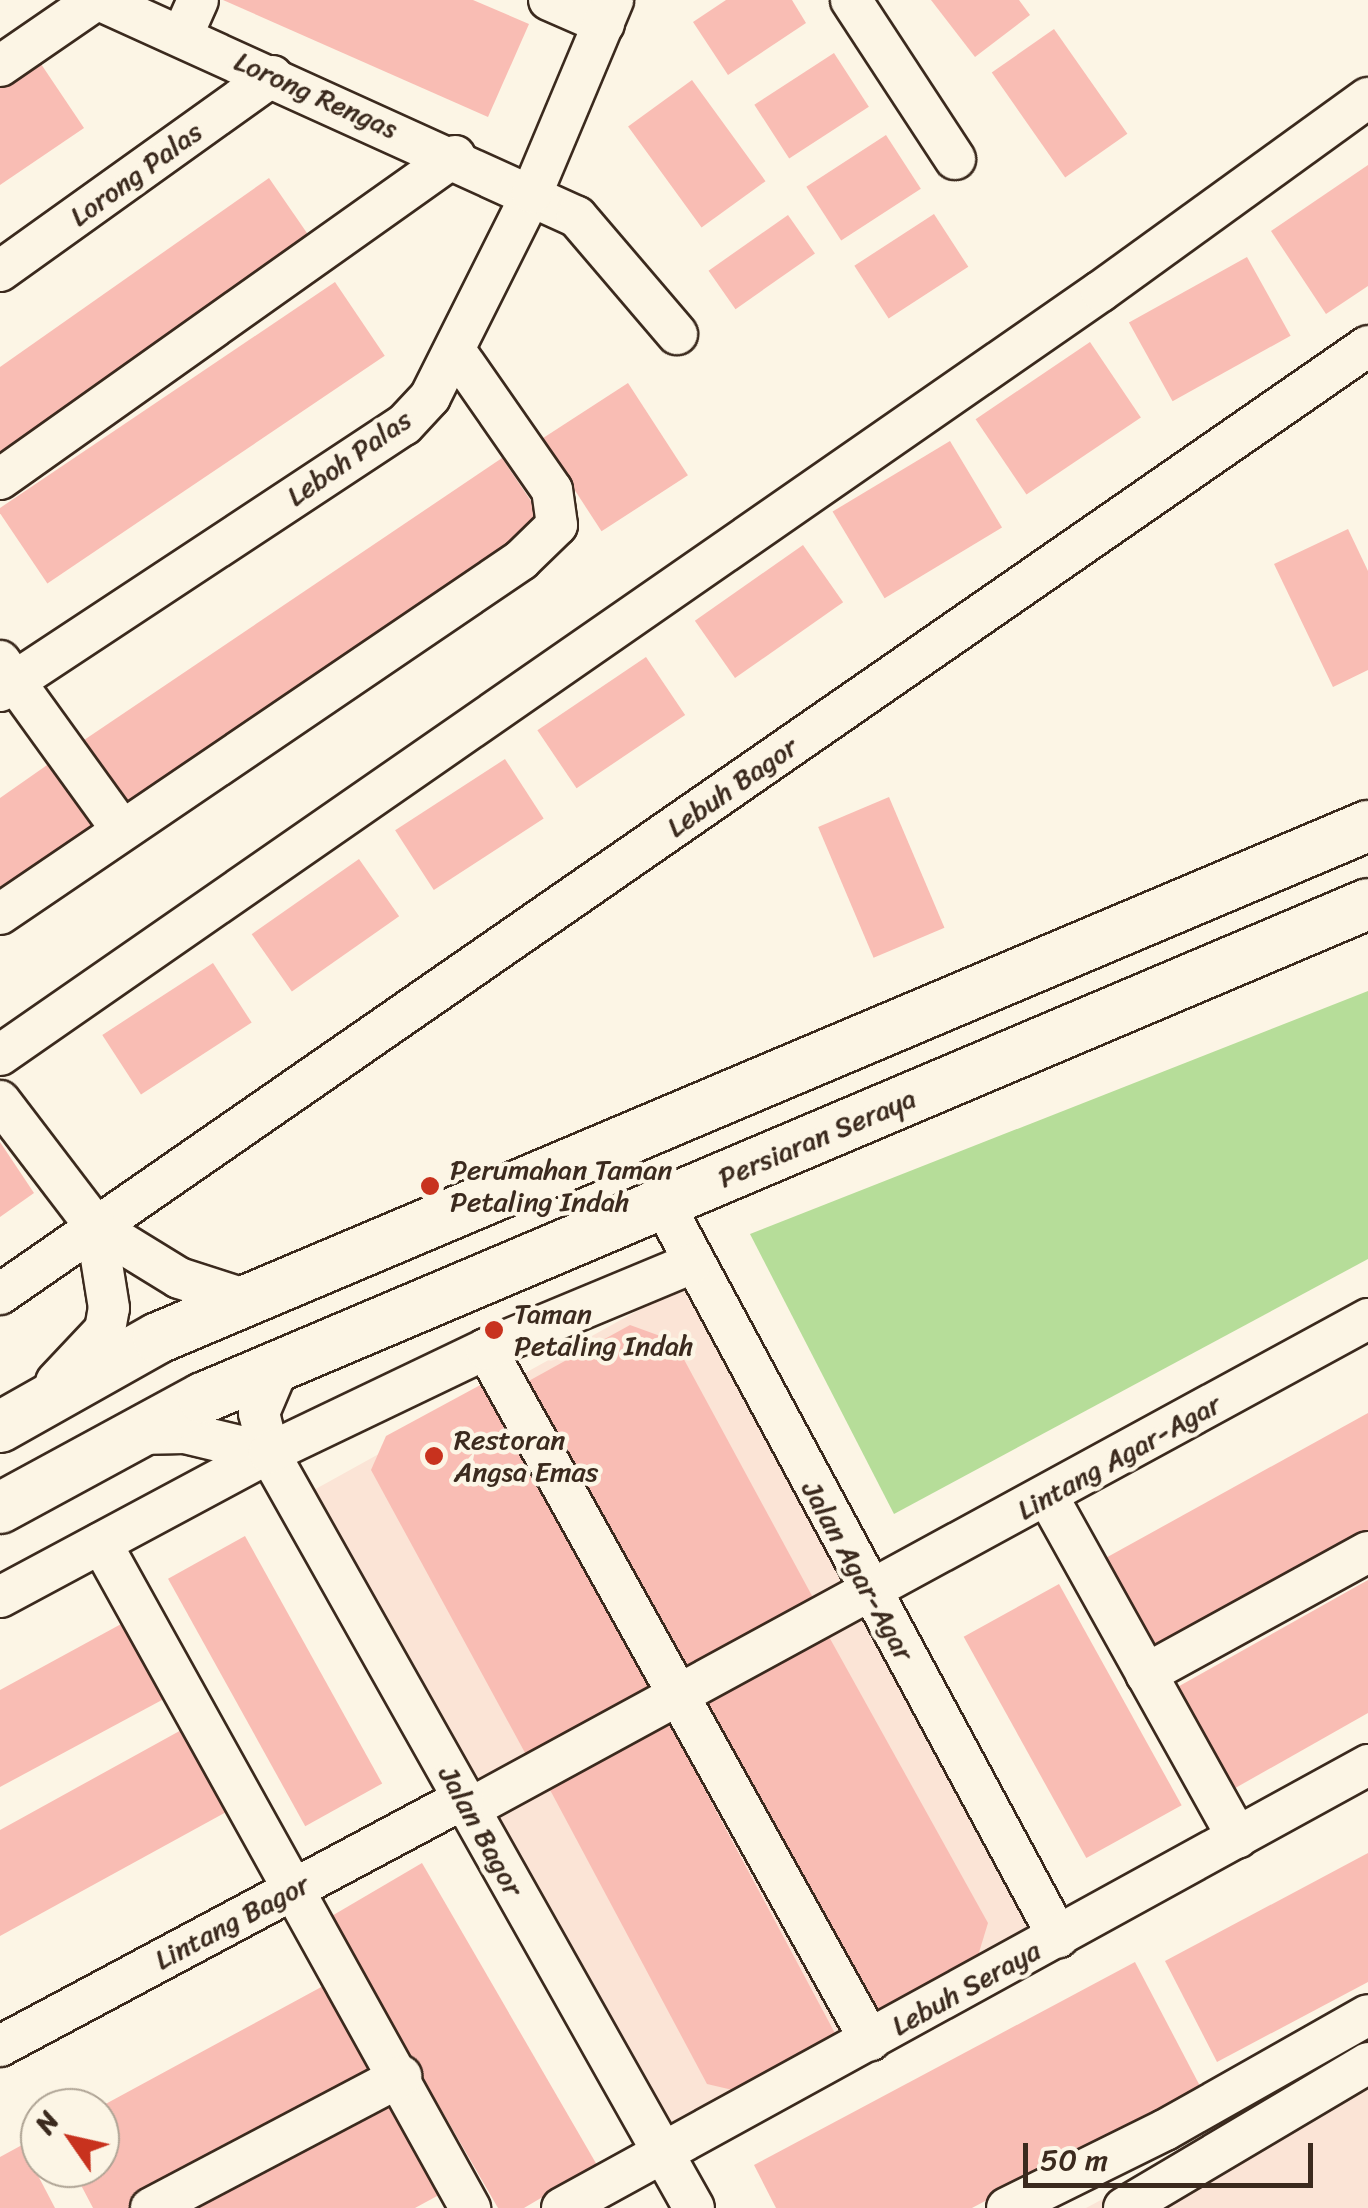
<!DOCTYPE html>
<html>
<head>
<meta charset="utf-8">
<style>
  body { margin:0 }
  #map { position:relative; width:1368px; height:2208px; overflow:hidden; background:#fcf5e5; font-family:Sriracha,sans-serif }
  div>[style] { position:absolute }
  [style*='--x'] { left:calc(var(--x)*1px); top:calc(var(--y)*1px); width:calc(var(--w)*1px); rotate:calc(var(--a)*1deg) }
  .built>* { inset:0; background:#fbe4d6; transform-origin:0 0 }
  .green>* { inset:0; background:#b6dd99 }
  .building>* { inset:0; background:#f9bdb4; transform-origin:0 0 }
  .roads { filter:drop-shadow(2px 0 #3b2a1e) drop-shadow(-2px 0 #3b2a1e) drop-shadow(0 2px #3b2a1e) drop-shadow(0 -2px #3b2a1e) }
  .minor>* { height:40px; margin:-20px; padding:0 20px; transform-origin:20px; border-radius:20px; background:#fcf5e5 }
  .major>* { height:50px; margin:-25px; padding:0 25px; transform-origin:25px; border-radius:25px; background:#fcf5e5 }
  .dots>* { width:28px; height:28px; translate:-50% -50%; box-sizing:border-box; border:5px solid #fcf5e5; border-radius:50% }
  span { translate:-50% -50%; white-space:nowrap; text-align:center; line-height:1.15; -webkit-text-stroke:9px #fcf5e5; paint-order:stroke }
  .street-label { font-size:28px; color:#3b2a1e }
  .poi-label { font-size:28px; color:#3b2a1e }
  .left { translate:0 -50%; text-align:left }
  .north { position:absolute; left:20px; top:2088px; width:100px; height:100px; box-sizing:border-box; background:#fcf5e5; border:2px solid #afa495; border-radius:50%; rotate:304deg; font-size:28px; font-weight:700; line-height:40px; text-align:center; color:#3b2a1e }
  .north::after { content:''; display:block; margin:auto; width:35px; height:45px; background:#c8321e; clip-path:polygon(50% 0,100% 100%,50% 72%,0 100%) }
  .scale { position:absolute; left:1023px; top:2143px; width:290px; height:45px; box-sizing:border-box; border:5px solid #3b2a1e; border-top:0; padding-left:12px; font-size:30px; line-height:35px; white-space:nowrap; color:#3b2a1e; -webkit-text-stroke:8px #fcf5e5; paint-order:stroke }
</style>
</head>
<body>
<div id="map">
  <div class="built">
    <div style="left:682px;top:1286px;width:738px;height:424px;rotate:61deg"></div>
    <div style="clip-path:polygon(1368px 2057px,1368px 2208px,1086px 2208px)"></div>
  </div>
  <div class="green">
    <div style="clip-path:polygon(1368px 991px,1368px 1259px,894px 1514px,750px 1234px)"></div>
  </div>
  <div class="building">
    <div style="clip-path:polygon(223px 0,473px 0,529px 24px,488px 117px)"></div>
    <div style="clip-path:polygon(726px 0,792px 0,806px 23px,728px 75px,693px 22px)"></div>
    <div style="clip-path:polygon(931px 0,1019px 0,1030px 15px,975px 57px)"></div>
    <div style="left:1054px;top:29px;width:128px;height:76px;rotate:55deg"></div>
    <div style="left:834px;top:53px;width:64px;height:95px;rotate:57deg"></div>
    <div style="clip-path:polygon(39px 61px,84px 128px,0 185px,0 87px)"></div>
    <div style="left:692px;top:80px;width:125px;height:79px;rotate:54deg"></div>
    <div style="left:886px;top:135px;width:64px;height:95px;rotate:57deg"></div>
    <div style="clip-path:polygon(1368px 165px,1368px 286px,1326px 314px,1271px 231px)"></div>
    <div style="clip-path:polygon(269px 178px,318px 249px,0 473px,0 367px)"></div>
    <div style="left:934px;top:214px;width:63px;height:95px;rotate:57deg"></div>
    <div style="left:788px;top:215px;width:47px;height:97px;rotate:55deg"></div>
    <div style="left:1247px;top:257px;width:90px;height:135px;rotate:61deg"></div>
    <div style="left:335px;top:282px;width:89px;height:407px;rotate:56deg"></div>
    <div style="left:1090px;top:342px;width:91px;height:138px;rotate:56deg"></div>
    <div style="left:628px;top:383px;width:110px;height:103px;rotate:57deg"></div>
    <div style="left:950px;top:441px;width:101px;height:137px;rotate:59deg"></div>
    <div style="left:502px;top:458px;width:82px;height:509px;rotate:56deg"></div>
    <div style="clip-path:polygon(1348px 529px,1368px 571px,1368px 670px,1333px 687px,1274px 564px)"></div>
    <div style="left:803px;top:545px;width:70px;height:132px;rotate:55deg"></div>
    <div style="left:646px;top:657px;width:70px;height:131px;rotate:56deg"></div>
    <div style="left:505px;top:759px;width:71px;height:131px;rotate:57deg"></div>
    <div style="clip-path:polygon(50px 763px,96px 830px,0 897px,0 798px)"></div>
    <div style="left:889px;top:797px;width:142px;height:77px;rotate:67deg"></div>
    <div style="left:359px;top:859px;width:70px;height:131px;rotate:55deg"></div>
    <div style="left:213px;top:963px;width:71px;height:132px;rotate:57deg"></div>
    <div style="clip-path:polygon(0 1142px,34px 1193px,0 1217px)"></div>
    <div style="clip-path:polygon(630px 1325px,674px 1341px,817px 1605px,686px 1678px,525px 1383px)"></div>
    <div style="clip-path:polygon(484px 1383px,653px 1694px,530px 1762px,371px 1470px,386px 1436px)"></div>
    <div style="clip-path:polygon(1368px 1413px,1368px 1541px,1156px 1659px,1102px 1560px)"></div>
    <div style="left:245px;top:1536px;width:283px;height:88px;rotate:61deg"></div>
    <div style="clip-path:polygon(1368px 1580px,1368px 1713px,1230px 1791px,1174px 1689px)"></div>
    <div style="left:1059px;top:1584px;width:253px;height:109px;rotate:61deg"></div>
    <div style="clip-path:polygon(134px 1617px,175px 1693px,0 1787px,0 1690px)"></div>
    <div style="clip-path:polygon(828px 1635px,988px 1923px,977px 1959px,875px 2016px,703px 1704px)"></div>
    <div style="clip-path:polygon(194px 1723px,239px 1805px,0 1936px,0 1830px)"></div>
    <div style="clip-path:polygon(669px 1723px,837px 2037px,737px 2091px,707px 2084px,549px 1788px)"></div>
    <div style="clip-path:polygon(1368px 1853px,1368px 1982px,1217px 2062px,1165px 1961px)"></div>
    <div style="clip-path:polygon(422px 1863px,597px 2165px,524px 2208px,498px 2208px,330px 1917px)"></div>
    <div style="clip-path:polygon(1135px 1962px,1200px 2086px,972px 2208px,776px 2208px,754px 2165px)"></div>
    <div style="clip-path:polygon(336px 1979px,386px 2073px,136px 2208px,93px 2208px,72px 2168px,100px 2168px,100px 2107px)"></div>
    <div style="clip-path:polygon(400px 2097px,450px 2189px,415px 2208px,197px 2208px)"></div>
    <div style="clip-path:polygon(22px 2145px,55px 2208px,0 2208px,0 2157px)"></div>
  </div>
  <div class="roads">
    <div class="minor">
      <div style="--x:99;--y:0;--w:525;--a:24.42"></div>
      <div style="--x:577;--y:217;--w:154;--a:49.5"></div>
      <div style="--x:549;--y:0;--w:60;--a:23.6"></div>
      <div style="--x:851;--y:0;--w:190;--a:56.8"></div>
      <div style="--x:182;--y:36;--w:39;--a:-66"></div>
      <div style="--x:0;--y:66;--w:116;--a:-34.5"></div>
      <div style="--x:0;--y:271;--w:335;--a:-35.6"></div>
      <div style="--x:0;--y:479;--w:558;--a:-35.37"></div>
      <div style="--x:0;--y:661;--w:208;--a:54.2"></div>
      <div style="--x:0;--y:691;--w:484;--a:-33.4"></div>
      <div style="--x:404;--y:425;--w:38;--a:-47"></div>
      <div style="--x:430;--y:397;--w:228;--a:-63.4"></div>
      <div style="--x:532;--y:193;--w:209;--a:-67.2"></div>
      <div style="--x:0;--y:914;--w:630;--a:-34.19"></div>
      <div style="--x:521;--y:560;--w:50;--a:-44.2"></div>
      <div style="--x:557;--y:525;--w:35;--a:-98"></div>
      <div style="--x:552;--y:490;--w:168;--a:-124.8"></div>
      <div style="--x:0;--y:1055;--w:1340;--a:-34.76"></div>
      <div style="--x:1101;--y:291;--w:329;--a:-35.9"></div>
      <div style="--x:0;--y:1101;--w:158;--a:52.7"></div>
      <div style="--x:96;--y:1227;--w:97;--a:31.6"></div>
      <div style="--x:179;--y:1278;--w:71;--a:17.9"></div>
      <div style="--x:663;--y:1203;--w:834;--a:61.71"></div>
      <div style="--x:0;--y:1294;--w:1664;--a:-34.72"></div>
      <div style="--x:486;--y:1349;--w:791;--a:60.94"></div>
      <div style="--x:279;--y:1366;--w:51;--a:113.1"></div>
      <div style="--x:259;--y:1413;--w:41;--a:76"></div>
      <div style="--x:269;--y:1453;--w:866;--a:60.62"></div>
      <div style="--x:56;--y:1382;--w:71;--a:-46.7"></div>
      <div style="--x:105;--y:1330;--w:22;--a:-80"></div>
      <div style="--x:109;--y:1308;--w:82;--a:-99.1"></div>
      <div style="--x:138;--y:1434;--w:47;--a:-1.2"></div>
      <div style="--x:185;--y:1433;--w:86;--a:13.4"></div>
      <div style="--x:1048;--y:1497;--w:390;--a:60.9"></div>
      <div style="--x:101;--y:1543;--w:761;--a:60.97"></div>
      <div style="--x:0;--y:1597;--w:305;--a:-28.2"></div>
      <div style="--x:269;--y:1453;--w:241;--a:-25.6"></div>
      <div style="--x:486;--y:1349;--w:221;--a:-22.6"></div>
      <div style="--x:1146;--y:1674;--w:253;--a:-28.8"></div>
      <div style="--x:469;--y:1809;--w:1024;--a:-28.59"></div>
      <div style="--x:0;--y:2046;--w:525;--a:-28.08"></div>
      <div style="--x:151;--y:2208;--w:283;--a:-27.8"></div>
      <div style="--x:562;--y:2208;--w:920;--a:-28.79"></div>
      <div style="--x:1007;--y:2208;--w:176;--a:-26.3"></div>
      <div style="--x:1165;--y:2130;--w:233;--a:-29.5"></div>
      <div style="--x:1124;--y:2208;--w:284;--a:-30.7"></div>
    </div>
    <div class="major">
      <div style="--x:0;--y:1427;--w:181;--a:-29.4"></div>
      <div style="--x:158;--y:1338;--w:1314;--a:-22.94"></div>
      <div style="--x:0;--y:1508;--w:231;--a:-28.5"></div>
      <div style="--x:203;--y:1398;--w:1265;--a:-22.98"></div>
    </div>
  </div>
  <div class="dots">
    <div style="left:430px;top:1186px;background:#c8321e"></div>
    <div style="left:494px;top:1330px;background:#c8321e"></div>
    <div style="left:434px;top:1456px;background:#c8321e"></div>
  </div>
  <div class="street-label">
    <span style="left:316px;top:95px;rotate:24deg">Lorong Rengas</span>
    <span style="left:136px;top:174px;rotate:-36deg">Lorong Palas</span>
    <span style="left:349px;top:458px;rotate:-35deg">Leboh Palas</span>
    <span style="left:732px;top:787px;rotate:-35deg">Lebuh Bagor</span>
    <span style="left:817px;top:1138px;rotate:-23deg">Persiaran Seraya</span>
    <span style="left:1119px;top:1457px;rotate:-29deg">Lintang Agar-Agar</span>
    <span style="left:858px;top:1571px;rotate:61deg">Jalan Agar-Agar</span>
    <span style="left:481px;top:1831px;rotate:61deg">Jalan Bagor</span>
    <span style="left:232px;top:1922px;rotate:-28deg">Lintang Bagor</span>
    <span style="left:966px;top:1988px;rotate:-29deg">Lebuh Seraya</span>
  </div>
  <div class="poi-label">
    <span class="left" style="left:450px;top:1186px">Perumahan Taman<br>Petaling Indah</span>
    <span class="left" style="left:514px;top:1330px">Taman<br>Petaling Indah</span>
    <span class="left" style="left:454px;top:1456px">Restoran<br>Angsa Emas</span>
  </div>
  <div class="north">N</div>
  <div class="scale">50 m</div>
</div>
</body>
</html>
